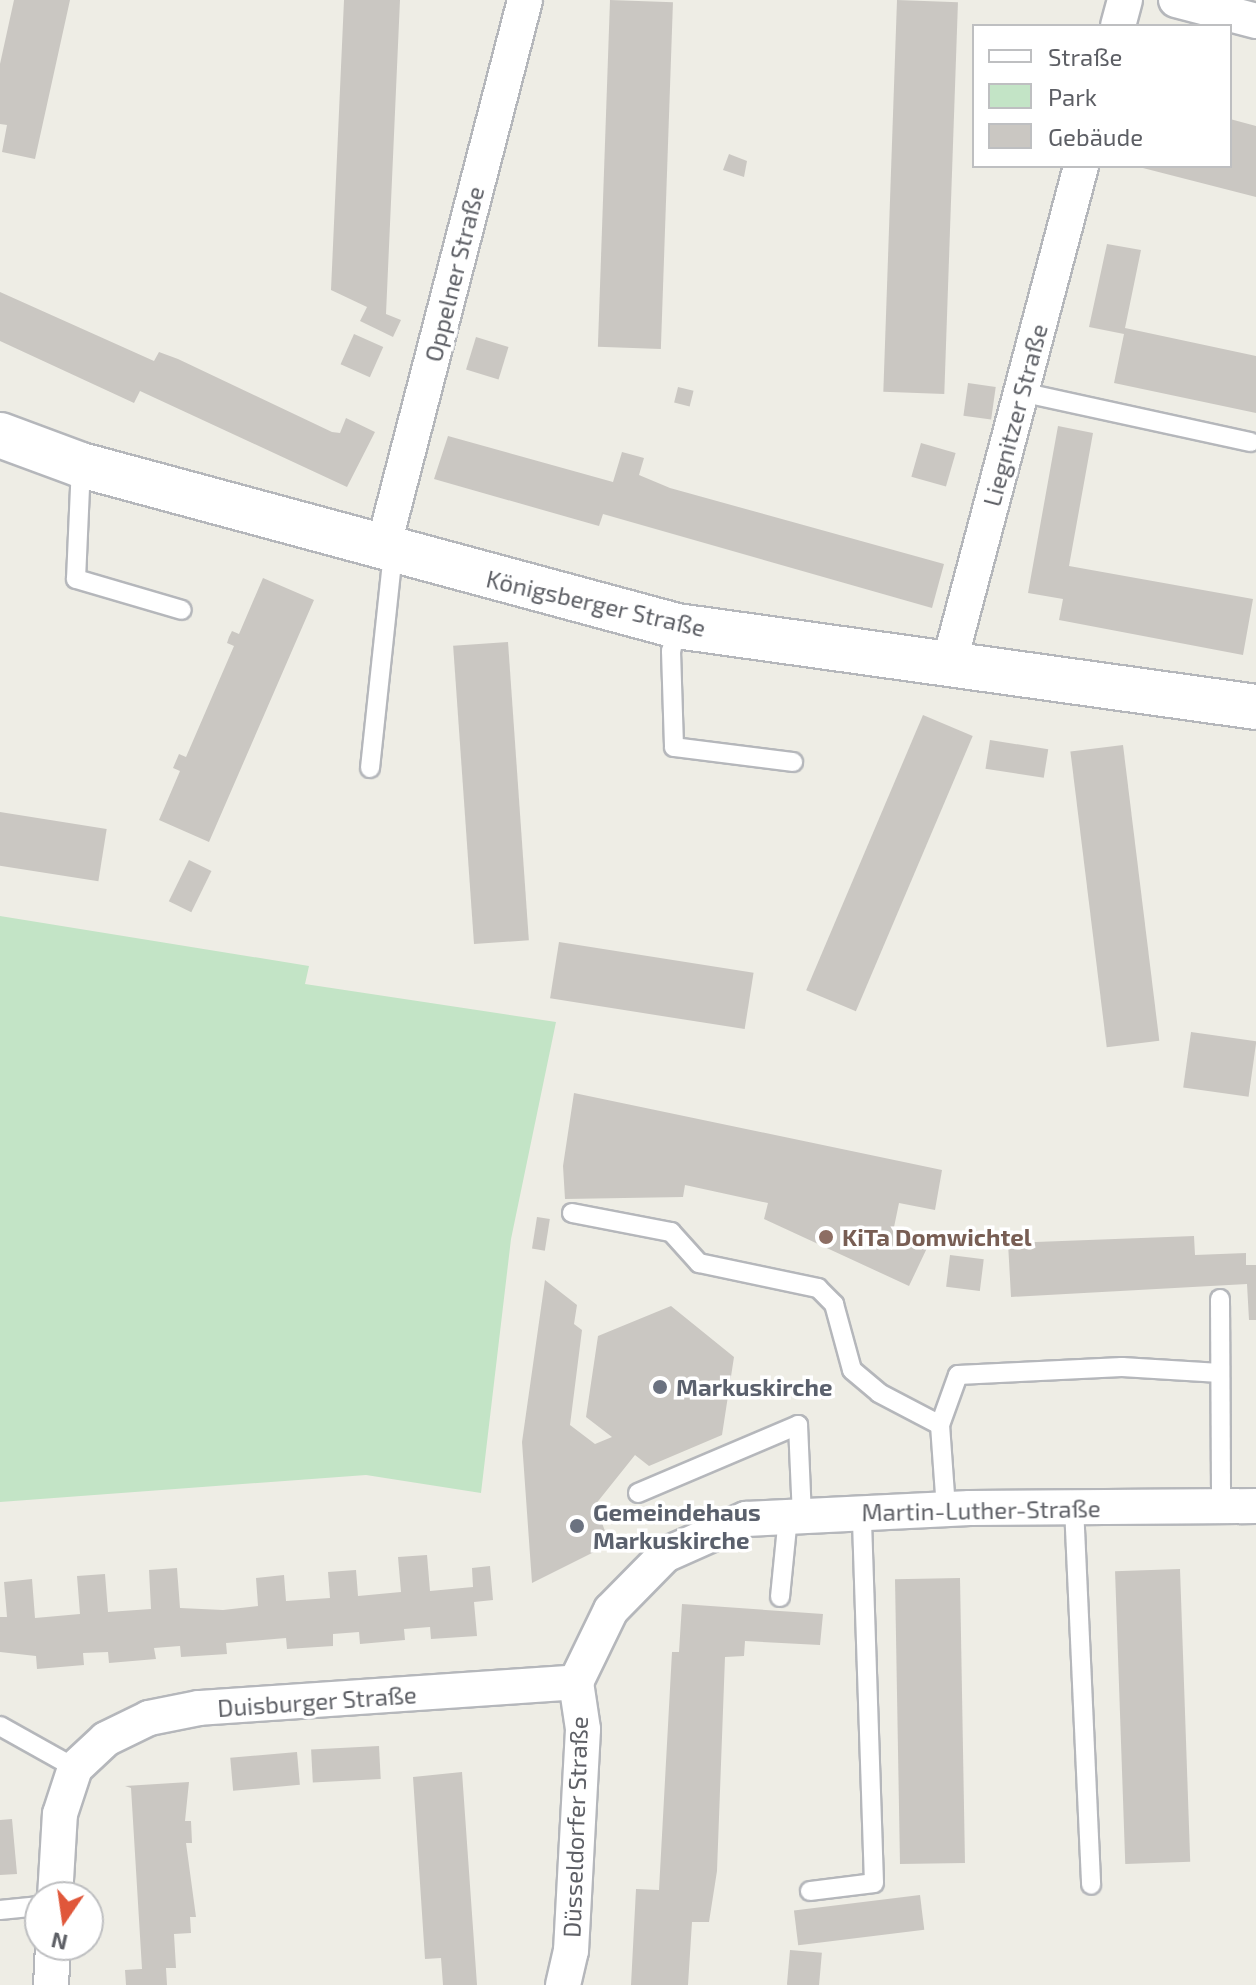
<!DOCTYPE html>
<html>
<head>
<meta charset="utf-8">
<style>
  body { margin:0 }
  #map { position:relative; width:1256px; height:1985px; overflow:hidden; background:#eeede5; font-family:"Exo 2",sans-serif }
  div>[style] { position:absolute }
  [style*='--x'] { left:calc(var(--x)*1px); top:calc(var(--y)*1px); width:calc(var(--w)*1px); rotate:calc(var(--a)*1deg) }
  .green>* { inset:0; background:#c3e4c6 }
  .building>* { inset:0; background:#cac7c2; transform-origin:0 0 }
  .roads { filter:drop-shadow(2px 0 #b5b7bb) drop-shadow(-2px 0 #b5b7bb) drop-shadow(0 2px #b5b7bb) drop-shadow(0 -2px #b5b7bb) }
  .lane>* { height:18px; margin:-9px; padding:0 9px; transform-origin:9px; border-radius:9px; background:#fff }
  .street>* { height:34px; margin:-17px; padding:0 17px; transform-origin:17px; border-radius:17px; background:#fff }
  .secondary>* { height:44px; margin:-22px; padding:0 22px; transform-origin:22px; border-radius:22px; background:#fff }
  .dots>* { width:22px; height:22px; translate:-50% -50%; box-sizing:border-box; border:4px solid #fff; border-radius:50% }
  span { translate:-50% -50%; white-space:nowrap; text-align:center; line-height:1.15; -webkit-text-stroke:7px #fff; paint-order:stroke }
  .street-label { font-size:24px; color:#5d5f65 }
  .education-label { font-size:24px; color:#785e54; font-weight:700 }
  .left { translate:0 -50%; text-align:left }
  .worship-label { font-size:24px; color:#5b616d; font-weight:700 }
  .legend { position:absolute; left:972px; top:24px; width:260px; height:144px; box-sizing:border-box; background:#fff; border:2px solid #bebfc1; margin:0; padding:10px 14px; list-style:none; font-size:24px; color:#5d5f65 }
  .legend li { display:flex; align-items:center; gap:16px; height:40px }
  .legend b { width:40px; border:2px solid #bebfc1 }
  .north { position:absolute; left:24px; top:1881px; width:80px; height:80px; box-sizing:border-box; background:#fff; border:2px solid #bebfc1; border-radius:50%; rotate:193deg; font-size:22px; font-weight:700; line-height:32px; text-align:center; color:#5d5f65 }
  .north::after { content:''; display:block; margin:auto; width:28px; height:36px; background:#e0573a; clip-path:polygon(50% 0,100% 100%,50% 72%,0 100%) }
</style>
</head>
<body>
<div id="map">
  <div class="green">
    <div style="clip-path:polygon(0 916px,309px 966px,305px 984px,556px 1022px,511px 1239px,481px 1493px,366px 1475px,0 1502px)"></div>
  </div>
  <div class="building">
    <div style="clip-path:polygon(14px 0,70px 0,35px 159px,2px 152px,7px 125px,0 124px,0 64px)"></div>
    <div style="clip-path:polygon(344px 0,400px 0,386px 314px,401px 320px,393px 337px,360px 321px,367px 307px,331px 290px)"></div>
    <div style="left:610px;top:0;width:63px;height:347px;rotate:2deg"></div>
    <div style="left:897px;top:0;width:61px;height:392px;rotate:2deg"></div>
    <div style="clip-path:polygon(1230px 119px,1256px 126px,1256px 197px,1139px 167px,1230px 166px)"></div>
    <div style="clip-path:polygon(729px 154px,747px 161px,744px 177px,723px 170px)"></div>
    <div style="clip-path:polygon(1107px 244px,1141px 250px,1125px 328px,1256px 356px,1256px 413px,1114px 383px,1124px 334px,1089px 327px)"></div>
    <div style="clip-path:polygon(0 292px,154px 361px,159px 352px,178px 359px,332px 432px,340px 433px,346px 418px,375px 432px,347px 487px,140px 391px,134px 403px,0 341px)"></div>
    <div style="left:354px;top:334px;width:32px;height:33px;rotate:24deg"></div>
    <div style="left:476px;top:337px;width:34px;height:34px;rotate:17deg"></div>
    <div style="left:968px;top:383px;width:28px;height:33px;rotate:8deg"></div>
    <div style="left:678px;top:387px;width:16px;height:16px;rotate:14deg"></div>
    <div style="clip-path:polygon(1058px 426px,1093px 433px,1069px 566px,1253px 599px,1243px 655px,1059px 620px,1063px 599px,1028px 593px)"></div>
    <div style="clip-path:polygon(448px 436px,613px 482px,622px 452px,644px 458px,639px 475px,670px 488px,944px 564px,932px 608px,603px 514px,599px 526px,434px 479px)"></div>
    <div style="left:921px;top:443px;width:36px;height:35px;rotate:16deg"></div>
    <div style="clip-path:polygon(263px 578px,314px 600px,209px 842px,159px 820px,180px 771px,173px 768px,179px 754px,186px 757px,234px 646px,227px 643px,229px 637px,232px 631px,239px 634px)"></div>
    <div style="left:508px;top:642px;width:299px;height:55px;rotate:86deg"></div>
    <div style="left:923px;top:715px;width:54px;height:299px;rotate:23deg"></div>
    <div style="left:990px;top:740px;width:59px;height:29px;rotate:9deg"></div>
    <div style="left:1123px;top:745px;width:298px;height:53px;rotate:83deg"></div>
    <div style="left:0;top:812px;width:108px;height:53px;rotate:9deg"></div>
    <div style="left:189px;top:860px;width:25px;height:46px;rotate:26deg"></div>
    <div style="left:559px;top:942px;width:197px;height:57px;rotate:9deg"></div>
    <div style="left:1191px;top:1032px;width:66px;height:56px;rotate:8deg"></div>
    <div style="clip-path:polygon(574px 1093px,942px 1170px,935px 1210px,899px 1203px,893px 1232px,927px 1248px,909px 1286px,764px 1219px,768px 1203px,685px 1185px,683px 1197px,565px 1199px,563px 1166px)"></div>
    <div style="left:537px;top:1217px;width:13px;height:32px;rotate:9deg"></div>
    <div style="clip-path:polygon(1194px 1236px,1195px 1255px,1246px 1253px,1246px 1265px,1256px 1265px,1256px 1320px,1249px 1320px,1247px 1284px,1011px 1297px,1008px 1243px)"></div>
    <div style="left:950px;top:1255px;width:34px;height:32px;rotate:7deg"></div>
    <div style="clip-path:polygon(545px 1280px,577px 1305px,574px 1324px,582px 1330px,570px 1425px,595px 1444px,612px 1437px,586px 1417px,598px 1336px,671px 1306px,734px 1357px,722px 1435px,649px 1466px,635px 1455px,595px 1505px,610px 1544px,532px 1583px,522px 1442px)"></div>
    <div style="clip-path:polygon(427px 1555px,430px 1591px,473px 1587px,472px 1568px,490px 1566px,493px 1600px,474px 1602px,477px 1636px,431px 1639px,430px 1627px,404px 1629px,405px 1640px,360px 1644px,359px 1632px,333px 1634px,333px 1646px,287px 1649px,286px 1638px,226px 1643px,227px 1654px,181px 1657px,180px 1646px,154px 1648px,156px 1659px,109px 1663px,108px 1652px,83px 1653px,84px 1665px,37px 1669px,36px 1656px,0 1652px,0 1617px,7px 1617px,4px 1582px,32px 1579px,35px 1618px,80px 1614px,77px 1576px,105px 1574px,108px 1612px,151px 1609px,149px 1570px,177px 1568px,180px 1608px,223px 1610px,258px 1606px,256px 1578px,284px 1575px,286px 1601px,330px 1598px,328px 1572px,356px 1570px,358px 1596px,401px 1592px,398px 1557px)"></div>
    <div style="left:1180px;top:1569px;width:293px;height:65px;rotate:88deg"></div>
    <div style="left:960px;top:1578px;width:285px;height:65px;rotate:89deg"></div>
    <div style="clip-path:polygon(682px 1604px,823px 1614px,820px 1645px,745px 1641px,744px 1656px,725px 1657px,717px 1871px,709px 1922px,692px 1922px,688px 1985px,631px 1985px,636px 1889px,659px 1890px,672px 1652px,679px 1652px)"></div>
    <div style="left:379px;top:1746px;width:33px;height:68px;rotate:87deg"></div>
    <div style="left:297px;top:1752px;width:33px;height:67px;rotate:85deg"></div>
    <div style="clip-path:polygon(462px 1772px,477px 1985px,443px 1985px,441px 1958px,425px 1959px,413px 1777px)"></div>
    <div style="clip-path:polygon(189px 1782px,185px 1821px,191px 1821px,192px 1843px,186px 1843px,196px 1917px,190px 1917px,191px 1933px,174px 1934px,176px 1968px,166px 1968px,167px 1985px,126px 1985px,125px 1970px,142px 1969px,131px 1788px,125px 1786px)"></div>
    <div style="clip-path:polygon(12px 1819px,17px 1874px,0 1875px,0 1820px)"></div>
    <div style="left:920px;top:1895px;width:35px;height:127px;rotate:83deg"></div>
    <div style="left:790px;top:1950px;width:32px;height:35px;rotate:5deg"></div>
  </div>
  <div class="roads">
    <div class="lane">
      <div style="--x:1021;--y:392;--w:235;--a:12.3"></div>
      <div style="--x:81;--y:465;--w:114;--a:92.5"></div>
      <div style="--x:76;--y:579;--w:110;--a:16.3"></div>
      <div style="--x:677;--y:626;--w:26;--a:103"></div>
      <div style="--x:671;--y:651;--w:96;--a:88.2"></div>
      <div style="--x:674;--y:747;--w:120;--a:7.2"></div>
      <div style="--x:370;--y:768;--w:218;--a:-83.9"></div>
      <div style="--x:572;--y:1213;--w:101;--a:10.9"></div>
      <div style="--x:671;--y:1232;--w:42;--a:47.9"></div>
      <div style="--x:699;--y:1263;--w:122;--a:11.9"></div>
      <div style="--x:818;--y:1288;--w:23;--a:45"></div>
      <div style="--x:834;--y:1304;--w:68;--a:74.7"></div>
      <div style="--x:852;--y:1370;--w:35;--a:40"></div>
      <div style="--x:879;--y:1393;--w:69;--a:27.7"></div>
      <div style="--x:940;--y:1425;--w:84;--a:85.9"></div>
      <div style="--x:1220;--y:1299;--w:207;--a:89.7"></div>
      <div style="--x:940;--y:1425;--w:53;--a:-70.2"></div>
      <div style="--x:958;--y:1375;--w:164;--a:-2.8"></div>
      <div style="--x:1122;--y:1367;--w:98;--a:3.5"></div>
      <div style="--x:638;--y:1493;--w:174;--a:-23"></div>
      <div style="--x:798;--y:1425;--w:91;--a:87.5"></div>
      <div style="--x:1074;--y:1507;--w:378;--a:87.4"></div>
      <div style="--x:780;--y:1597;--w:80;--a:-84.3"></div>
      <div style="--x:0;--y:1726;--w:86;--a:29.2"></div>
      <div style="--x:810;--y:1891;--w:64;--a:-7.1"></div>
      <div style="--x:874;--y:1883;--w:370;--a:-91.9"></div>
      <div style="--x:0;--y:1910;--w:40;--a:-5.7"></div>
    </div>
    <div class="street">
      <div style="--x:1176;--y:0;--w:83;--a:14.7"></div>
      <div style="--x:1118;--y:26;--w:27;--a:-75"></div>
      <div style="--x:383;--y:548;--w:566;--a:-75.47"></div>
      <div style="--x:949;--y:664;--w:515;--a:-75.15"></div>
      <div style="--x:55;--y:1897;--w:83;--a:-86.6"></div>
      <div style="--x:60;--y:1814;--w:48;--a:-71.9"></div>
      <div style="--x:75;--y:1768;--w:42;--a:-43.1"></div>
      <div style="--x:106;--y:1739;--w:48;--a:-26"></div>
      <div style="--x:149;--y:1718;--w:51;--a:-11.3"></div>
      <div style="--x:199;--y:1708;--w:378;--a:-3.9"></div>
      <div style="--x:51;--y:1985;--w:40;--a:-87.1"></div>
      <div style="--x:563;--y:1985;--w:35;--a:-77"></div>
      <div style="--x:571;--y:1951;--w:222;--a:-86.9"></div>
      <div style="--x:583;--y:1729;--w:48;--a:-98.5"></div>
      <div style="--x:576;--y:1682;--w:80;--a:-64.1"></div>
      <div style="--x:611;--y:1610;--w:77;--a:-45.5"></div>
      <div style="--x:665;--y:1555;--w:89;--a:-24"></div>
      <div style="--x:746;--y:1519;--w:224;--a:-2.8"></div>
      <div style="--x:970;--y:1508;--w:286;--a:-0.4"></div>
    </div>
    <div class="secondary">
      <div style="--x:0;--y:435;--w:86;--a:20.3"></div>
      <div style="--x:81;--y:465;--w:617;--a:15.12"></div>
      <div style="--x:677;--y:626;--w:585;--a:7.96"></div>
    </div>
  </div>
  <div class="dots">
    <div style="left:826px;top:1237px;background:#8d6e63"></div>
    <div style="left:660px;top:1387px;background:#6b7280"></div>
    <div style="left:577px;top:1526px;background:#6b7280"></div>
  </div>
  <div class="street-label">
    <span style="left:454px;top:274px;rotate:-76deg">Oppelner Straße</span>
    <span style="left:1015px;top:415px;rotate:-75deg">Liegnitzer Straße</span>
    <span style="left:596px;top:603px;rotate:13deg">Königsberger Straße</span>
    <span style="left:981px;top:1510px;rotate:-1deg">Martin-Luther-Straße</span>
    <span style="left:317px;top:1701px;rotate:-4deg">Duisburger Straße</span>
    <span style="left:575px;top:1827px;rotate:-88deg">Düsseldorfer Straße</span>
  </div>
  <div class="education-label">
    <span class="left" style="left:842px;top:1237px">KiTa Domwichtel</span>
  </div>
  <div class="worship-label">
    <span class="left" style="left:676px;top:1387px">Markuskirche</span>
    <span class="left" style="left:593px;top:1526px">Gemeindehaus<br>Markuskirche</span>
  </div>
  <ul class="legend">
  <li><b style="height:10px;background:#fff"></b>Straße</li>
  <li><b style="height:22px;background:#c3e4c6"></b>Park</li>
  <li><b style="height:22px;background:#cac7c2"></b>Gebäude</li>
  </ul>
  <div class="north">N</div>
</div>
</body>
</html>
